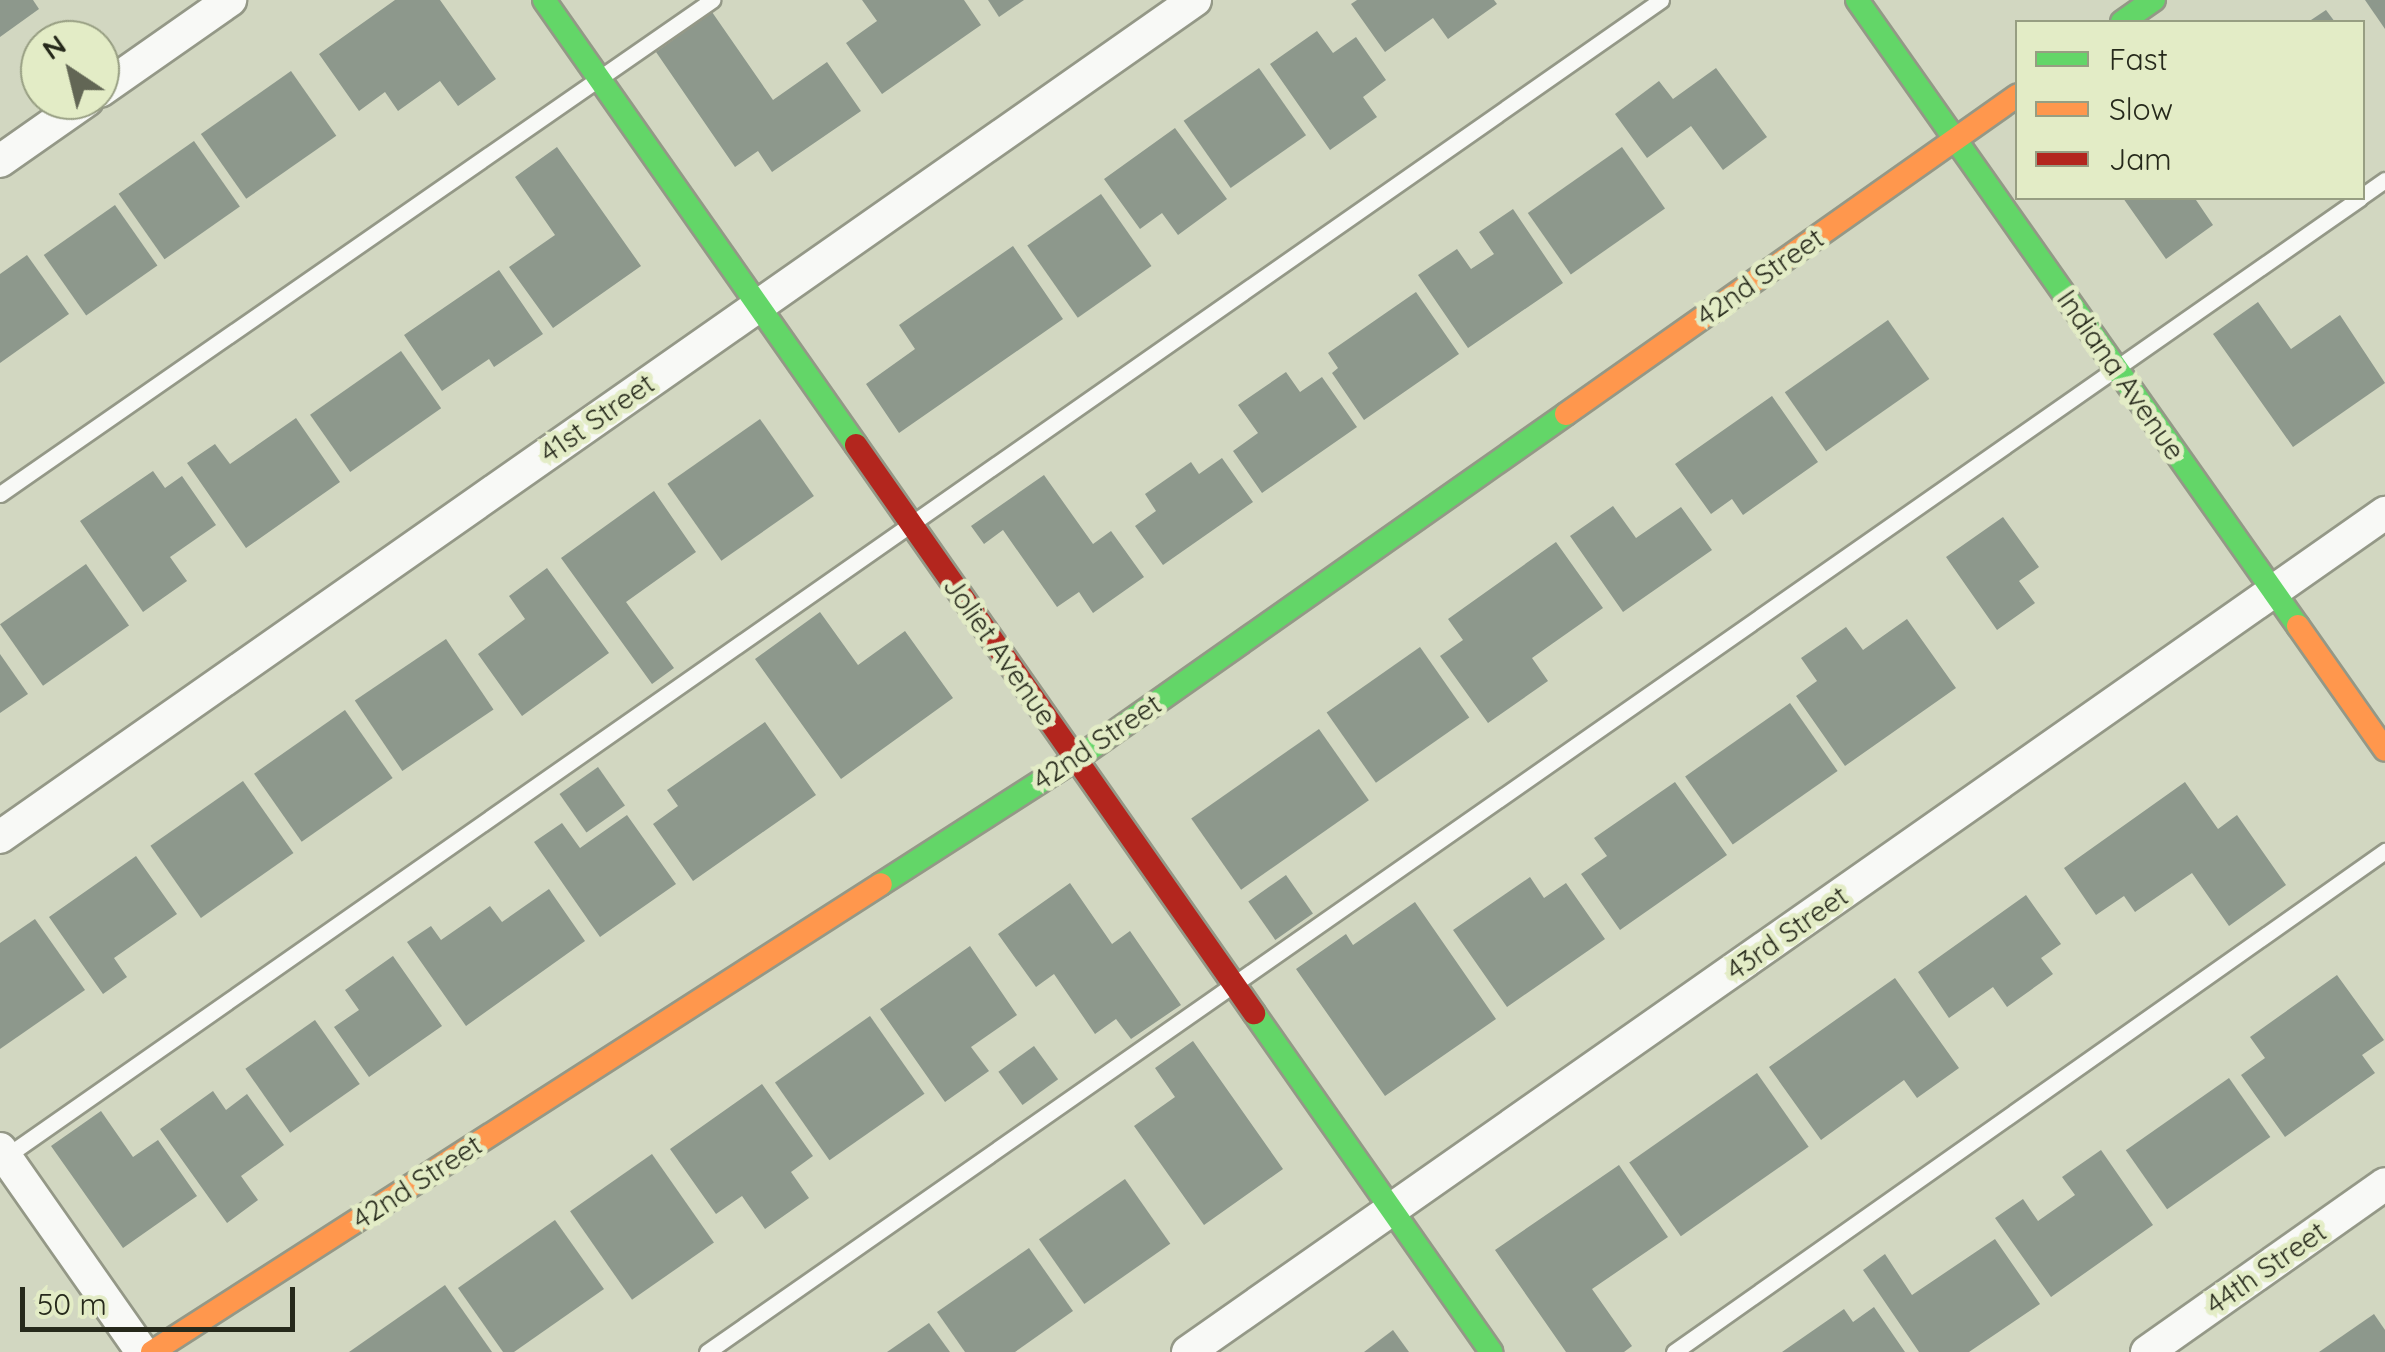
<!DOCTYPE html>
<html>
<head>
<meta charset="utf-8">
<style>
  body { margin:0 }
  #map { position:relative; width:2385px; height:1352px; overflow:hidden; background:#d2d7c1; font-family:Quicksand,sans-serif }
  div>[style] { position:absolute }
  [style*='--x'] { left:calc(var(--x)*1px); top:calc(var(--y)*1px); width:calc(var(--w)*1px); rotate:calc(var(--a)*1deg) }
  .building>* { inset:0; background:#8d988c; transform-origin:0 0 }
  .roads { filter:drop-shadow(2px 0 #949887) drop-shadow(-2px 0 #949887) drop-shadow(0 2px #949887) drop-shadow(0 -2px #949887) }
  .lane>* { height:15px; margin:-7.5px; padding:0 7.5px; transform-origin:7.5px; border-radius:7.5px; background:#f8f9f6 }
  .street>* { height:32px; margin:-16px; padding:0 16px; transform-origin:16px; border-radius:16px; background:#f8f9f6 }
  .fast>* { height:22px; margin:-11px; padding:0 11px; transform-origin:11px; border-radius:11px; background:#63d668 }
  .slow>* { height:22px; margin:-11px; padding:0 11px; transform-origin:11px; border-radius:11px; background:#ff974d }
  .jam>* { height:22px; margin:-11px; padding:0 11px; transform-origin:11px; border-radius:11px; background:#b3261e }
  span { translate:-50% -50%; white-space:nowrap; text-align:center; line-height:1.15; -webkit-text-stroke:10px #e3ecc6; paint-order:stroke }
  .street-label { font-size:28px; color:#26291b }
  .legend { position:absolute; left:2015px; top:20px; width:350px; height:180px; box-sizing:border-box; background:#e3ecc6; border:2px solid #979e82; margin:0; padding:12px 18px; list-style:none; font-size:30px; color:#26291b }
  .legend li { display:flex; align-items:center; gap:20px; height:50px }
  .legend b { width:50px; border:2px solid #979e82 }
  .north { position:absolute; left:20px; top:20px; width:100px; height:100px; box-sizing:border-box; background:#e3ecc6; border:2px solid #979e82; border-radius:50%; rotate:325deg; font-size:28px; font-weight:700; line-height:40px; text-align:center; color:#26291b }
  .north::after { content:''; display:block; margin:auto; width:35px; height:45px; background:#626655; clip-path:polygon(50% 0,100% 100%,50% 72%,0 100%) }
  .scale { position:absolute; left:20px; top:1287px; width:275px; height:45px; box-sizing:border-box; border:5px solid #26291b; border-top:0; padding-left:12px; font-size:30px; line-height:35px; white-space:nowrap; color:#26291b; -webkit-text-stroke:8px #e3ecc6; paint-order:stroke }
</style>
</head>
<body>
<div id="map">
  <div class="building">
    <div style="clip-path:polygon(0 0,33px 0,39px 9px,0 37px)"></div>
    <div style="clip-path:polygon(395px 0,440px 0,496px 79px,458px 106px,440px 81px,398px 111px,385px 92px,359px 111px,319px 54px)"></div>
    <div style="clip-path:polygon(862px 0,964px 0,981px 25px,882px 94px,846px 43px,877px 21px)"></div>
    <div style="clip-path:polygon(988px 0,1024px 0,999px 17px)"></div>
    <div style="clip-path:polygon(1357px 0,1494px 0,1497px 4px,1448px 39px,1433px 18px,1385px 52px,1351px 4px)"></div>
    <div style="clip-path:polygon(2365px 0,2385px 0,2385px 29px)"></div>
    <div style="clip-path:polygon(2326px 10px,2335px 22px,2308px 22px)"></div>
    <div style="clip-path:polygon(712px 12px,773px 100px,827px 62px,861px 111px,772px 172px,758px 151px,735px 167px,656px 52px)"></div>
    <div style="clip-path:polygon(1317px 31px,1333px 53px,1356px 37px,1386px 80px,1363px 97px,1377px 117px,1330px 150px,1270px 64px)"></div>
    <div style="left:1259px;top:68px;width:82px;height:92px;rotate:55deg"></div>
    <div style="clip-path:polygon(1716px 68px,1767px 137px,1723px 170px,1691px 126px,1647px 158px,1615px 114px,1659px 81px,1673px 99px)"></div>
    <div style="left:291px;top:71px;width:79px;height:110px;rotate:55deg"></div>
    <div style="clip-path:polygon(1175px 128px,1227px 199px,1178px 235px,1162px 213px,1140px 229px,1104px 179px)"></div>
    <div style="left:194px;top:141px;width:80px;height:92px;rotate:55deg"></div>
    <div style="clip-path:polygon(557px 147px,641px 266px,553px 328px,509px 267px,555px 235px,515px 177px)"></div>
    <div style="left:1622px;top:147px;width:75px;height:115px;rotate:55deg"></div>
    <div style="left:1101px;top:194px;width:88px;height:90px;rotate:55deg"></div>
    <div style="clip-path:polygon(2123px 198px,2200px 198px,2196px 200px,2213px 225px,2166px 259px)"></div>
    <div style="left:115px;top:205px;width:74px;height:87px;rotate:55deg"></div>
    <div style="clip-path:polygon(1513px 209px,1563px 283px,1468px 348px,1418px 275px,1457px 249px,1471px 269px,1494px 254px,1479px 232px)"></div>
    <div style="clip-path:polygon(1013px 246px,1063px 319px,899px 433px,866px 384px,915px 349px,899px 325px)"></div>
    <div style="clip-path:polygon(27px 255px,69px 314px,0 363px,0 274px)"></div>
    <div style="clip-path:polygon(499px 270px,543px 334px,494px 367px,489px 359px,442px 391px,404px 335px)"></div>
    <div style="clip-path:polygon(1416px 292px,1459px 354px,1364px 420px,1332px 373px,1338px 368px,1328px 353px)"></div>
    <div style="clip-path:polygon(2258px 302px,2291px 349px,2340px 315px,2385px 383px,2293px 447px,2213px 334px)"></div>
    <div style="left:1888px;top:320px;width:72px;height:126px;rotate:55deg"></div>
    <div style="left:401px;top:351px;width:70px;height:111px;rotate:55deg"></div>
    <div style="clip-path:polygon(1286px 372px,1300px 392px,1322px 377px,1357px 427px,1262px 493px,1233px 451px,1258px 433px,1238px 405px)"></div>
    <div style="clip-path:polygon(1772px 396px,1818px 462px,1743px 515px,1732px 499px,1711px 514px,1675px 464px)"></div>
    <div style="clip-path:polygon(296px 418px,340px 482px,246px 548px,187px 463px,215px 444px,230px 464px)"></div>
    <div style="left:760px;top:419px;width:94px;height:113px;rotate:55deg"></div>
    <div style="clip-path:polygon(1222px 458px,1253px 502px,1163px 565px,1135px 526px,1156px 511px,1145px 494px,1191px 462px,1199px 474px)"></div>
    <div style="clip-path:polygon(153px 471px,165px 488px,182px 476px,216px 525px,170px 557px,187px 581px,143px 612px,80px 521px)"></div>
    <div style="clip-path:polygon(1044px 475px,1093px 544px,1111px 531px,1144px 577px,1093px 613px,1079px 592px,1057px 607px,1003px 530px,984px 544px,971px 526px)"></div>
    <div style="clip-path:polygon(654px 491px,696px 552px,626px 602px,674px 668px,652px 684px,561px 558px)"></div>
    <div style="clip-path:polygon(1613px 506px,1636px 538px,1681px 507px,1712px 550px,1623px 612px,1570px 536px)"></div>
    <div style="clip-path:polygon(2003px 517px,2039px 567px,2019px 581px,2035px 603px,1997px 630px,1946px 557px)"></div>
    <div style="clip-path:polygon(1556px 542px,1603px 608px,1532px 658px,1548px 681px,1488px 723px,1440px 656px,1463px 640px,1448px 619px)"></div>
    <div style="left:86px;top:564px;width:75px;height:105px;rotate:55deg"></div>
    <div style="clip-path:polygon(547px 568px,609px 653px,522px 716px,478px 654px,525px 619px,509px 596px)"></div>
    <div style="clip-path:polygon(820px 612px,858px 665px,905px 631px,953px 698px,841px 779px,755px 659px)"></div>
    <div style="clip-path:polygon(1907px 619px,1956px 688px,1845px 766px,1796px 696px,1817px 681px,1801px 658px,1846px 627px,1863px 650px)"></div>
    <div style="left:446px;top:639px;width:85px;height:110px;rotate:56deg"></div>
    <div style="left:1420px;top:647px;width:86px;height:114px;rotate:55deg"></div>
    <div style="clip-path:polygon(0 654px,28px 694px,0 713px)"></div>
    <div style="left:1790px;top:703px;width:83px;height:128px;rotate:55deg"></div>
    <div style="left:345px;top:710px;width:83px;height:111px;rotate:55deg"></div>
    <div style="clip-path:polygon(765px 722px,816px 795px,693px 881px,653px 824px,678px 806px,667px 790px)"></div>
    <div style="left:1319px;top:729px;width:87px;height:156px;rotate:55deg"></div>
    <div style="left:598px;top:767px;width:47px;height:47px;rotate:55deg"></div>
    <div style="left:243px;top:781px;width:88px;height:113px;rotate:55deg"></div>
    <div style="clip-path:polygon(1675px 782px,1727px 855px,1620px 930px,1581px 874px,1607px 856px,1594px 838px)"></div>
    <div style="clip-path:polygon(2185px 782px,2218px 829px,2237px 815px,2286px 885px,2229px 926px,2192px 873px,2135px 912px,2124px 896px,2096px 915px,2064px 868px)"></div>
    <div style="clip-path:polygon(627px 815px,676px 884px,600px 937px,534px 842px,562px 823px,580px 848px)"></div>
    <div style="clip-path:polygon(136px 856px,177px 914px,114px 958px,127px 977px,103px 994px,49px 917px)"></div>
    <div style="left:1286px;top:875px;width:47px;height:46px;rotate:55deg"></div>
    <div style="clip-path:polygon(1530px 877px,1544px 898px,1566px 883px,1605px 939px,1507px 1007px,1453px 930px)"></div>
    <div style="clip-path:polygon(1070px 883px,1112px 944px,1130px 931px,1181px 1005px,1131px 1039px,1116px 1019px,1095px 1034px,1054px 974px,1036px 987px,998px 934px)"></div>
    <div style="clip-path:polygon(549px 889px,585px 941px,466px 1026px,407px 942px,431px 926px,441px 940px,490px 906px,502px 922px)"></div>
    <div style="clip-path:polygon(2026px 895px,2061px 944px,2041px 958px,2053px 974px,2007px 1007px,1993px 987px,1949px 1018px,1918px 972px)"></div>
    <div style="clip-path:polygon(1415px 902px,1496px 1019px,1385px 1096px,1296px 969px,1346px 934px,1353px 945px)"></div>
    <div style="clip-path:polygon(35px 919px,85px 990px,0 1049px,0 943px)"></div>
    <div style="clip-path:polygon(970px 946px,1017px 1015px,971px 1047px,989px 1071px,945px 1102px,880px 1009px)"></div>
    <div style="clip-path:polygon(393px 956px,442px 1026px,369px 1077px,334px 1027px,359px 1010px,345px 990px)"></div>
    <div style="clip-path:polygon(2337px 975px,2384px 1040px,2362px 1055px,2375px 1073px,2285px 1137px,2241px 1075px,2265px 1058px,2250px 1037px)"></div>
    <div style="clip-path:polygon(1895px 978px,1959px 1068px,1917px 1098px,1904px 1080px,1821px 1140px,1769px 1067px)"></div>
    <div style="left:870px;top:1016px;width:95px;height:116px;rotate:55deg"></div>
    <div style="left:315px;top:1020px;width:78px;height:85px;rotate:55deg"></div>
    <div style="clip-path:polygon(1193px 1041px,1283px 1169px,1204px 1225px,1134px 1126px,1175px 1097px,1155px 1068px)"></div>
    <div style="left:1034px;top:1046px;width:41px;height:44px;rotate:54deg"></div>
    <div style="left:1757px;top:1073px;width:90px;height:156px;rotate:55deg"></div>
    <div style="left:2229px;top:1078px;width:72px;height:126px;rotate:55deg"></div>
    <div style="clip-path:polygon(762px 1084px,813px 1156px,791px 1172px,809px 1198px,765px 1229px,742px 1196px,716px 1214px,670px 1149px)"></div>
    <div style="clip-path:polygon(213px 1091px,226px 1110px,247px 1094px,284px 1145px,241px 1176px,258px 1200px,227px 1223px,160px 1129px)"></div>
    <div style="clip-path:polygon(101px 1111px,133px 1157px,158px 1140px,197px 1196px,123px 1248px,51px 1146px)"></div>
    <div style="clip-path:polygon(2101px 1150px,2153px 1225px,2051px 1297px,1995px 1218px,2023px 1199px,2038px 1221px,2075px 1195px,2062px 1177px)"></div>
    <div style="left:652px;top:1154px;width:108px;height:100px;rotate:55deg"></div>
    <div style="clip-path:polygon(1619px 1165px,1668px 1237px,1592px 1289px,1632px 1346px,1624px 1352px,1566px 1352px,1495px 1250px)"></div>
    <div style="left:1125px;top:1179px;width:79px;height:105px;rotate:55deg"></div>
    <div style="clip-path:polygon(555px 1220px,604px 1289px,514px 1352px,503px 1352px,458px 1288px)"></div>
    <div style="clip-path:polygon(1995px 1239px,2040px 1304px,1969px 1352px,1919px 1352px,1863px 1270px,1885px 1254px,1912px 1295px)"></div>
    <div style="clip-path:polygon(1029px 1248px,1073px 1311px,1015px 1352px,965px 1352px,937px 1312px)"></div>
    <div style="clip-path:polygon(445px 1285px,492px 1352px,349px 1352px)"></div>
    <div style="clip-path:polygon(1874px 1307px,1905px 1352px,1782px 1352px,1844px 1309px,1853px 1322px)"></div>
    <div style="clip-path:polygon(2374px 1314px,2385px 1330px,2385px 1352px,2319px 1352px)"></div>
    <div style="clip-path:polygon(929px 1323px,950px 1352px,887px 1352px)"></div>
    <div style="clip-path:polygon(1393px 1330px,1409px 1352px,1364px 1352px)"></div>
  </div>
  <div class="roads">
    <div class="lane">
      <div style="--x:2362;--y:196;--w:28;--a:-35"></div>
      <div style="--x:0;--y:494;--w:867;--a:-34.75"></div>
      <div style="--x:5;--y:1157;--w:2020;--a:-34.94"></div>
      <div style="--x:707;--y:1352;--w:2016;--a:-34.92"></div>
      <div style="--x:1674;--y:1352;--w:870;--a:-35.17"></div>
    </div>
    <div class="street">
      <div style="--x:100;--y:91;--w:159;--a:-35"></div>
      <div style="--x:0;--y:161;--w:106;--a:-35"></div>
      <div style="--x:0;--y:837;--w:1459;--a:-35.01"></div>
      <div style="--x:0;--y:1149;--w:248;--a:55"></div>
      <div style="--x:1188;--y:1352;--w:1462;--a:-35.03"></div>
      <div style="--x:2147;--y:1352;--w:291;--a:-35.2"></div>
    </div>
    <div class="fast">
      <div style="--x:544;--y:0;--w:543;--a:54.96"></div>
      <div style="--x:1857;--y:0;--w:766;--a:54.84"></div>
      <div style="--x:2122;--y:22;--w:39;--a:-35"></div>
      <div style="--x:881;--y:884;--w:232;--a:-32.7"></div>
      <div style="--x:1076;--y:759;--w:599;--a:-35.15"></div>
      <div style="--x:1254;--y:1013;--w:414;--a:55"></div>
    </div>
    <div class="slow">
      <div style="--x:1566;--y:414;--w:553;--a:-35.21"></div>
      <div style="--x:2298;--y:626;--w:151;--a:54.9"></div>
      <div style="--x:152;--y:1352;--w:866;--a:-32.7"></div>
    </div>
    <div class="jam">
      <div style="--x:856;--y:445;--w:694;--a:54.98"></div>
    </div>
  </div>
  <div class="street-label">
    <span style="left:1760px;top:277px;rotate:-35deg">42nd Street</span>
    <span style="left:2121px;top:375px;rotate:55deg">Indiana Avenue</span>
    <span style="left:597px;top:418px;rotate:-35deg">41st Street</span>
    <span style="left:1000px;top:651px;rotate:55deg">Joliet Avenue</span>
    <span style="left:1097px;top:742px;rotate:-34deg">42nd Street</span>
    <span style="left:1787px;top:933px;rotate:-35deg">43rd Street</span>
    <span style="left:417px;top:1182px;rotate:-33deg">42nd Street</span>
    <span style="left:2266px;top:1268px;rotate:-35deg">44th Street</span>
  </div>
  <ul class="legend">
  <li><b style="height:12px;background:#63d668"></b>Fast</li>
  <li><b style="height:12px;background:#ff974d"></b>Slow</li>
  <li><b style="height:12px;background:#b3261e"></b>Jam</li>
  </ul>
  <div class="north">N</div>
  <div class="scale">50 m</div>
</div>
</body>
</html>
